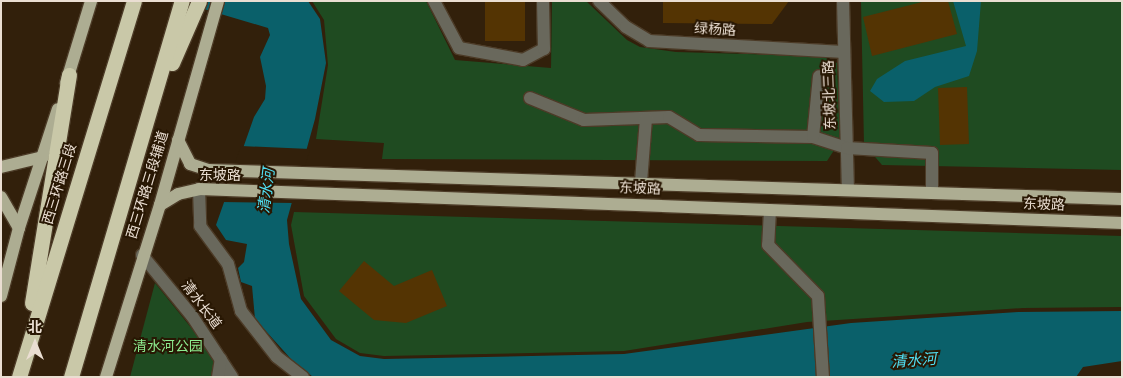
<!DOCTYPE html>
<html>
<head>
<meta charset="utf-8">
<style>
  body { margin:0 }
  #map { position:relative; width:1123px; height:378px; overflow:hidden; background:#32200b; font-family:"Nunito Sans","Noto Sans SC",sans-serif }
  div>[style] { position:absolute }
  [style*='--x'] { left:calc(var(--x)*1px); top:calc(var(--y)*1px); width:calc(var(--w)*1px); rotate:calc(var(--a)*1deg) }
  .green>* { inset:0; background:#1f4b21 }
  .water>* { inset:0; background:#0a606a }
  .pier>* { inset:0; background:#32200b }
  .building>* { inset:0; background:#543403; transform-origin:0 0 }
  .roads { filter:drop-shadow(1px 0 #4c3b27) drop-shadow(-1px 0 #4c3b27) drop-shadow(0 1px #4c3b27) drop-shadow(0 -1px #4c3b27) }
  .minor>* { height:12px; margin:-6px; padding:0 6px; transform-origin:6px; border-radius:6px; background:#69685c }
  .major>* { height:12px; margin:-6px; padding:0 6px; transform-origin:6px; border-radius:6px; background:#adad92 }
  .highway>* { height:15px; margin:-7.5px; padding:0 7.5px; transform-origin:7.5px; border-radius:7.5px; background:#c9c8a8 }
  span { translate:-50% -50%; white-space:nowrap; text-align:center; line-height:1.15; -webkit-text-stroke:4px #281703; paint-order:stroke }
  .street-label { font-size:14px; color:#eaded2 }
  .park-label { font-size:14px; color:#8deb8f }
  .water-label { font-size:15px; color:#50e0f4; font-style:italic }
  .frame { position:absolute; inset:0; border:2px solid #eaded2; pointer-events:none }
  .north { position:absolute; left:10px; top:318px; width:50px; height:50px; -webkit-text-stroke:4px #281703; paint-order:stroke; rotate:0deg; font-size:14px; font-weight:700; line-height:20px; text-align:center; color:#eaded2 }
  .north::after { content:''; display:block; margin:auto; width:18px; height:22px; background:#eaded2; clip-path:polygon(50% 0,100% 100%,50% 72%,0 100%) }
</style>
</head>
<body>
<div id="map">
  <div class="green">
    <div style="clip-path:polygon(312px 1px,426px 1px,455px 60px,551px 68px,552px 1px,586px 1px,627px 40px,640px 47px,676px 52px,822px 56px,837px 63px,840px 141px,827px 161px,382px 159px,384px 143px,316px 139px,328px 65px,324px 20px)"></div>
    <div style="clip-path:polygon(861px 1px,1122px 1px,1122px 170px,882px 165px,864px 144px)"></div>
    <div style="clip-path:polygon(294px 212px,1122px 236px,1122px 307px,1023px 308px,807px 322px,624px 351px,384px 356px,360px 353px,336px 339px,304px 296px,291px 225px)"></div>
    <div style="clip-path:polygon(155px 283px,205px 345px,222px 377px,130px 377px)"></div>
  </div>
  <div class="water">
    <div style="clip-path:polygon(177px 1px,308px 1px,320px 19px,326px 63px,315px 119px,287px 220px,289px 244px,301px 299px,331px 340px,360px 356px,384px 359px,624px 354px,851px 323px,1018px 312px,1122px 311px,1122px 361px,1083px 367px,1076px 377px,313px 377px,291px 359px,255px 319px,252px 286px,241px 282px,238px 268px,244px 262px,247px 244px,226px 240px,216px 225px,254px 117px,265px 99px,266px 86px,260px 57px,270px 35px,268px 28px)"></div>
    <div style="clip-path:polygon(953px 1px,981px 1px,977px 51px,969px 76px,935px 87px,914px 101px,884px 102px,870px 91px,877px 79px,905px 61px,966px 46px)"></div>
  </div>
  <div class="pier">
    <div style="clip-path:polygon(241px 146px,310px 149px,294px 203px,222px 202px)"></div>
  </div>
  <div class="building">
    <div style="left:485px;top:1px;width:40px;height:40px"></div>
    <div style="clip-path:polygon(663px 1px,789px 1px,772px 24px,663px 23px)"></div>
    <div style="clip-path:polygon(926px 1px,948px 1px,957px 34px,872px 56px,863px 17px)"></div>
    <div style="left:967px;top:87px;width:57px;height:29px;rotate:88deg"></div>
    <div style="clip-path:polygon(364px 261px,394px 286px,432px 270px,447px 306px,406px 323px,374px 320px,339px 291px)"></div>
  </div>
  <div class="roads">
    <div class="minor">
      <div style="--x:434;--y:1;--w:53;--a:62"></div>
      <div style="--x:459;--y:48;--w:65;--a:10.6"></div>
      <div style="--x:523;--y:60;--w:24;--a:-28"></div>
      <div style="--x:544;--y:49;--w:48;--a:-91.2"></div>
      <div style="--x:599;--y:1;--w:37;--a:44"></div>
      <div style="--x:626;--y:27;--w:27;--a:31"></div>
      <div style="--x:649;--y:41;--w:195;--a:3.2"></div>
      <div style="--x:843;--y:1;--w:187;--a:88.5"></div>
      <div style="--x:530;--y:98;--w:58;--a:22.2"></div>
      <div style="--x:584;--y:120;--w:85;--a:-2"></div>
      <div style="--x:669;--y:117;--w:35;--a:31"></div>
      <div style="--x:699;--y:135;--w:114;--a:1"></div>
      <div style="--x:813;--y:137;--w:36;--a:18"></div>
      <div style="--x:847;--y:148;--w:85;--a:3.4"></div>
      <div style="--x:932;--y:153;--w:38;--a:90"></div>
      <div style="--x:813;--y:137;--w:61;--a:-84.4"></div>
      <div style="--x:641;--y:182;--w:64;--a:-85.5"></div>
      <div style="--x:199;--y:189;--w:37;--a:88"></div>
      <div style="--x:200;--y:226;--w:47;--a:53.6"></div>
      <div style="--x:228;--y:264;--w:49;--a:74.5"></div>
      <div style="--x:241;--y:311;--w:58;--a:52"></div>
      <div style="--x:277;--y:357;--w:33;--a:38"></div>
      <div style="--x:770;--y:210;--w:35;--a:93"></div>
      <div style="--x:768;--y:245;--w:71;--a:45.6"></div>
      <div style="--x:818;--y:296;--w:81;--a:86.5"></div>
      <div style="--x:142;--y:255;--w:79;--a:50.7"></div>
      <div style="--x:192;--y:316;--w:73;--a:56.7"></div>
      <div style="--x:218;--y:377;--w:18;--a:-81"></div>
    </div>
    <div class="major">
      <div style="--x:66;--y:83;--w:86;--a:-73"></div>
      <div style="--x:178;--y:140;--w:27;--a:63"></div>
      <div style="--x:190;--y:164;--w:19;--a:18"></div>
      <div style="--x:208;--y:170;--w:914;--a:1.82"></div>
      <div style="--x:1;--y:167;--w:43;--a:-13.4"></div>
      <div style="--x:1;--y:197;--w:36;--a:60"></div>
      <div style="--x:160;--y:205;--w:21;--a:-31"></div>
      <div style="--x:178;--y:194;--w:22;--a:-13"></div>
      <div style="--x:199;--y:189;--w:924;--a:2.11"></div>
      <div style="--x:1;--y:296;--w:70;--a:-75.2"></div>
      <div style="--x:19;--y:228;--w:125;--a:-71.9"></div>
      <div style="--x:106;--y:377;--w:180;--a:-72.6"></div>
      <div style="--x:160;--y:205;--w:212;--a:-74.1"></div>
    </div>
    <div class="highway">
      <div style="--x:172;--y:63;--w:68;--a:-66.5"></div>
      <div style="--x:32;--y:303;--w:231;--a:-80.8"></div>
      <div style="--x:19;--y:377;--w:393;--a:-73"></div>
      <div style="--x:71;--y:377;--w:392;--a:-73.6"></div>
    </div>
  </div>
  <div class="street-label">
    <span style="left:715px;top:30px;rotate:3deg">绿杨路</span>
    <span style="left:830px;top:95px;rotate:-92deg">东坡北三路</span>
    <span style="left:220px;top:176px">东坡路</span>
    <span style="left:60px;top:184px;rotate:-73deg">西三环路三段</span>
    <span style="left:148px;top:185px;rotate:-73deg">西三环路三段辅道</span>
    <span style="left:640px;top:189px;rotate:2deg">东坡路</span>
    <span style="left:1044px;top:205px;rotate:2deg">东坡路</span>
    <span style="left:201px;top:305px;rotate:53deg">清水长道</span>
  </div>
  <div class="park-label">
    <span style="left:168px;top:347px">清水河公园</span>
  </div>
  <div class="water-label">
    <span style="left:267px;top:191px;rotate:-83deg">清水河</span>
    <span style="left:914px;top:361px;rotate:-4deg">清水河</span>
  </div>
  <div class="frame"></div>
  <div class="north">北</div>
</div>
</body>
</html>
